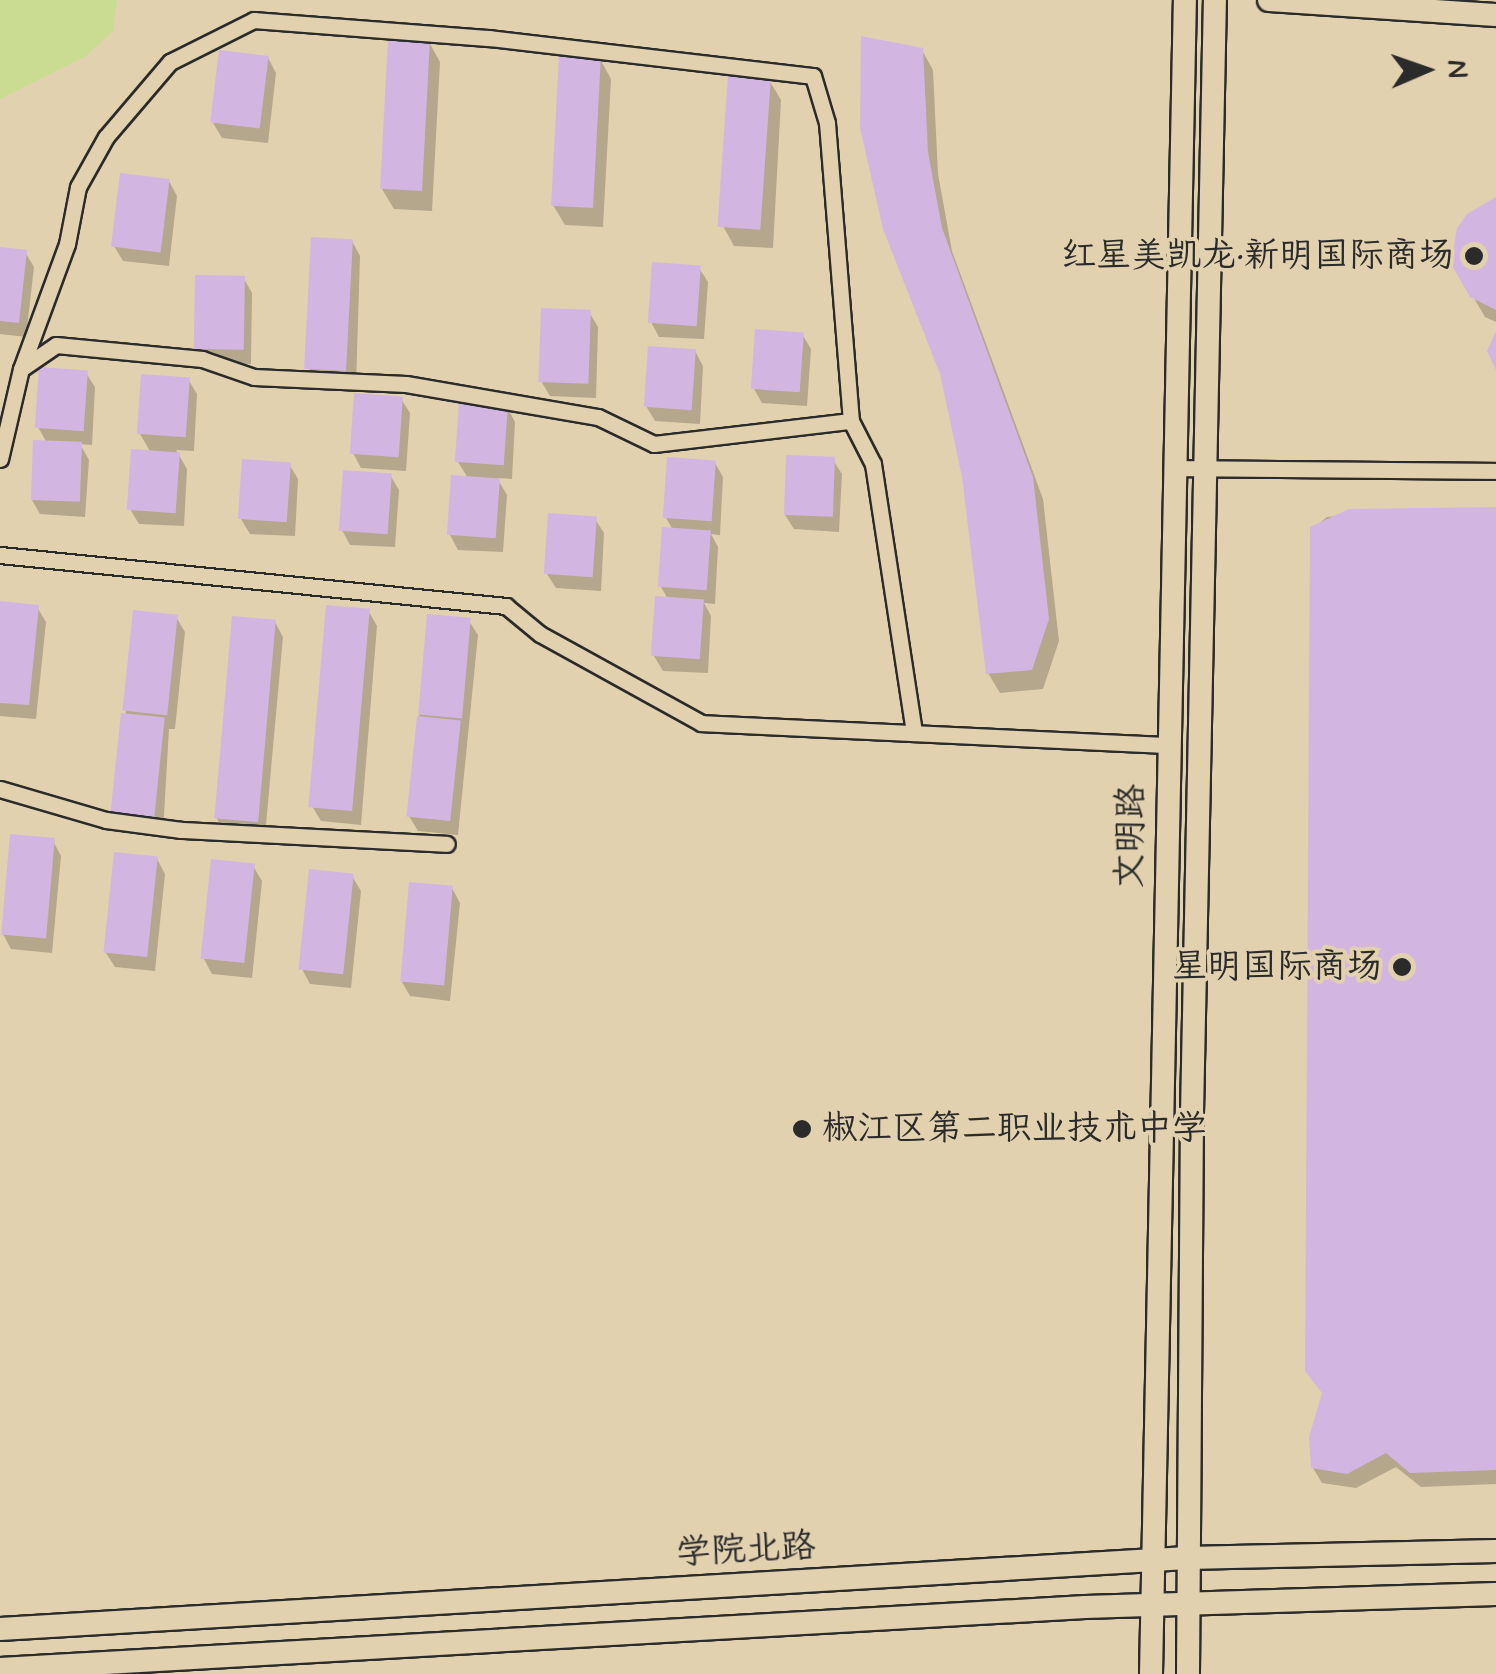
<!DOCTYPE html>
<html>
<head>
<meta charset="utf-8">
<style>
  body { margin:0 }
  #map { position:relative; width:1496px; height:1674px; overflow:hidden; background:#e2d1ae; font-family:Mynerve,"LXGW WenKai TC",sans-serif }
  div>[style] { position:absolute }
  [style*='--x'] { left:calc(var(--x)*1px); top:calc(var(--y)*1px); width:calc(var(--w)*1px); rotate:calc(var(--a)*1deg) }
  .green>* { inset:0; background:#cadc91 }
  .shadow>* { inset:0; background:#0003 }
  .building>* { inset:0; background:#d3b5e2; transform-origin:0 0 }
  .roads { filter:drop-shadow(2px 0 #2b2b2b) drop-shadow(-2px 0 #2b2b2b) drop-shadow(0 2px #2b2b2b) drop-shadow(0 -2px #2b2b2b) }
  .minor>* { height:15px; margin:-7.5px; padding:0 7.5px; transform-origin:7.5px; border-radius:7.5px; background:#e2d1ae }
  .secondary>* { height:22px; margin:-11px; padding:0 11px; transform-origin:11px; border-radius:11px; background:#e2d1ae }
  .dots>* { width:28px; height:28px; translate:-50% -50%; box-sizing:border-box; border:5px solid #e2d1ae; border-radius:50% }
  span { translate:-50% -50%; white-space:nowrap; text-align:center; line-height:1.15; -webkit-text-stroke:8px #e2d1ae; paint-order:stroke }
  .poi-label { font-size:35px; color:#2b2b2b }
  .right { translate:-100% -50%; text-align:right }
  .left { translate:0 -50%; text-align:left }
  .street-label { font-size:35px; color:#2b2b2b }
  .north { position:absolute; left:1376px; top:20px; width:100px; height:100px; -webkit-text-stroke:8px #e2d1ae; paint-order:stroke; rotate:88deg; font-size:28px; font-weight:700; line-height:40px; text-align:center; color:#2b2b2b }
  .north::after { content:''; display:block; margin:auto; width:35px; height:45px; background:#2b2b2b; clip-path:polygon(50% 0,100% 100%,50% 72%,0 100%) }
</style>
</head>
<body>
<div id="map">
  <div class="green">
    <div style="clip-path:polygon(0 0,117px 0,113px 31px,86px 56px,0 99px)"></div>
  </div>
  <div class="shadow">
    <div style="clip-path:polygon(429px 42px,440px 62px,432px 211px,394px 209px,382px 189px)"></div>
    <div style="clip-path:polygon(922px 50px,933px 70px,938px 174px,952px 251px,1043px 499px,1059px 641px,1043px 689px,1000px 693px,988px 673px,965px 476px,943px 373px,886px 228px)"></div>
    <div style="clip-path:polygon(268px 58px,276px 73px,268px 143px,222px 138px,213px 123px)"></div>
    <div style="clip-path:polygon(600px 59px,611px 79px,603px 227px,565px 225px,553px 205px)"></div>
    <div style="clip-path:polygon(769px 80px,781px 100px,773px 248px,734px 246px,723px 226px)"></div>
    <div style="clip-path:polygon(169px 181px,177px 196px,169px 266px,123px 261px,114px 246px)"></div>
    <div style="clip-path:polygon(1496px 202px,1496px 322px,1485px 317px,1454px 264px)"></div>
    <div style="clip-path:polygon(352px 241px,360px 256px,356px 384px,317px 383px,309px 368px)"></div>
    <div style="clip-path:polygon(0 250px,25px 252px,34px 267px,26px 337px,0 334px)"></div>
    <div style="clip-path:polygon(699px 268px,708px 282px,704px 339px,659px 337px,651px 322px)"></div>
    <div style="clip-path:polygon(244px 279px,252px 293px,251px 364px,204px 363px,196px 348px)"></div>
    <div style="clip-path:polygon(589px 312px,598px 327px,596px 398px,550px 396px,541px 381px)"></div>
    <div style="clip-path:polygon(802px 334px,811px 349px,807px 406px,762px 403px,754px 389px)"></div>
    <div style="clip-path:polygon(695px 351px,703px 366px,700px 424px,655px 421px,646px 406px)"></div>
    <div style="clip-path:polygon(86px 373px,95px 387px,92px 445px,80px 444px,89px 460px,85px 517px,40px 514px,32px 500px,47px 443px,38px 427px)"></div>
    <div style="clip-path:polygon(188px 379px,197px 394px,194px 451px,176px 450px,187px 469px,184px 526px,139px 524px,130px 509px,151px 453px,140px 434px)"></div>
    <div style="clip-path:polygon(401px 399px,410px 413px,406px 471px,361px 468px,353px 453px)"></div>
    <div style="clip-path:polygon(507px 407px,515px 422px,512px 479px,497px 478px,507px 495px,503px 552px,458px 550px,450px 535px,468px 478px,458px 462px)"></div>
    <div style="clip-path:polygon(833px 460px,842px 474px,839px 532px,794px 529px,785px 515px)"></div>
    <div style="clip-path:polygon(715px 463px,723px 477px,720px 535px,711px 534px,718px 547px,715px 604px,704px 603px,711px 616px,708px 673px,663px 671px,654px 656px,668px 599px,661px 587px,673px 530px,666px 518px)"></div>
    <div style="clip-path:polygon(289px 464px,298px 479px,295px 536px,250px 534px,241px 519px)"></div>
    <div style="clip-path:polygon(390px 475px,399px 490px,395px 547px,350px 545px,342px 530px)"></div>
    <div style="clip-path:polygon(1413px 509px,1496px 510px,1496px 1484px,1421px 1487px,1396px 1467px,1356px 1488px,1322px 1483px,1313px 1468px,1324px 1395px,1312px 529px,1327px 517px)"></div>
    <div style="clip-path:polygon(595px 519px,604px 533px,601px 591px,556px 588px,547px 574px)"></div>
    <div style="clip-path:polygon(0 604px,37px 607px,46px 622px,36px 719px,0 716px)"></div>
    <div style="clip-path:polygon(369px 612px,377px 626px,361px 825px,321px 821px,312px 806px)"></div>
    <div style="clip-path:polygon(429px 616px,469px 621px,478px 635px,458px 835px,418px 831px,409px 816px)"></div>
    <div style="clip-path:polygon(176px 617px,185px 632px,175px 729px,169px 729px,163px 832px,122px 828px,114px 813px,126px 710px)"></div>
    <div style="clip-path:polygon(275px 622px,283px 637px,265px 836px,224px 832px,216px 817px)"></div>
    <div style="clip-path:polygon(53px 841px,61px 856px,52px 953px,11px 949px,3px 934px)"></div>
    <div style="clip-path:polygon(157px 859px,165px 874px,155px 971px,115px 967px,106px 953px)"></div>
    <div style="clip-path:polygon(253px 866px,262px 881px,252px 978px,212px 974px,204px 959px)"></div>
    <div style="clip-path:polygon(352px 876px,361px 891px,351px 988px,310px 984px,302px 969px)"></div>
    <div style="clip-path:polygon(452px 888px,460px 903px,450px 1001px,410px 996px,402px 982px)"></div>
  </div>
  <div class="building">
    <div style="clip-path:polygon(861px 36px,923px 48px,928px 152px,942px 228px,1033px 477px,1049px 619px,1032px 670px,986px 674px,962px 477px,940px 374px,883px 229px,860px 128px)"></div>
    <div style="left:388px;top:38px;width:42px;height:151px;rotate:3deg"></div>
    <div style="left:219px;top:50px;width:50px;height:73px;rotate:7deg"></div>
    <div style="left:559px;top:54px;width:42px;height:152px;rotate:3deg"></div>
    <div style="left:728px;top:75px;width:43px;height:152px;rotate:4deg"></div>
    <div style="left:120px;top:173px;width:50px;height:74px;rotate:7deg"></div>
    <div style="clip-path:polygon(1496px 197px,1496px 310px,1470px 297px,1451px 264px,1457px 228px,1467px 214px)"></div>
    <div style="left:311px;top:237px;width:42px;height:132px;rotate:3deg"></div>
    <div style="clip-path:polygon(0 247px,27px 250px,19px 323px,0 321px)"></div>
    <div style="left:652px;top:262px;width:49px;height:61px;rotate:4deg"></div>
    <div style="left:195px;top:275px;width:50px;height:74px;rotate:1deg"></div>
    <div style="left:541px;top:308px;width:50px;height:74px;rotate:2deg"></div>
    <div style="left:755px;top:329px;width:49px;height:60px;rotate:4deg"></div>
    <div style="clip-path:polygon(1496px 331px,1496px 370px,1487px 351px)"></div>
    <div style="left:648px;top:346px;width:48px;height:61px;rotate:4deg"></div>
    <div style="left:39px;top:367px;width:49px;height:61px;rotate:4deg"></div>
    <div style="left:141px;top:374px;width:49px;height:60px;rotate:4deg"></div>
    <div style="left:354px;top:393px;width:49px;height:61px;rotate:4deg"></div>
    <div style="left:459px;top:402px;width:49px;height:60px;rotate:4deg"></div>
    <div style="left:33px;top:440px;width:49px;height:60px;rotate:2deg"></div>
    <div style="left:131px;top:449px;width:49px;height:61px;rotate:4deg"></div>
    <div style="left:786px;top:455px;width:49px;height:60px;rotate:2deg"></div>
    <div style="left:667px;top:457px;width:49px;height:61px;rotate:4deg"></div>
    <div style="left:242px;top:459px;width:49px;height:60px;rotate:4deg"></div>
    <div style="left:343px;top:470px;width:49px;height:61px;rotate:4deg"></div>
    <div style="left:451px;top:475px;width:49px;height:60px;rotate:4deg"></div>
    <div style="clip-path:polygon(1496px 507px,1496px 1470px,1410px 1473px,1386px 1453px,1347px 1474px,1311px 1468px,1309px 1437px,1322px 1393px,1305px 1371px,1310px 527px,1349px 509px)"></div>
    <div style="left:548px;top:513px;width:49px;height:61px;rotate:4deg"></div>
    <div style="left:662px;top:527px;width:49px;height:60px;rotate:4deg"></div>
    <div style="left:655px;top:596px;width:49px;height:60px;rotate:4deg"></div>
    <div style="clip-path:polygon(0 601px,39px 605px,29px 705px,0 703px)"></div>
    <div style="left:326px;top:605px;width:44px;height:203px;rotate:5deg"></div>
    <div style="left:133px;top:610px;width:45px;height:101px;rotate:6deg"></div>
    <div style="left:427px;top:614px;width:44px;height:101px;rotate:5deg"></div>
    <div style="left:232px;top:616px;width:44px;height:203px;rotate:5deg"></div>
    <div style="left:121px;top:713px;width:44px;height:100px;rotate:6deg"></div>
    <div style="left:417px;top:716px;width:44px;height:101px;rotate:6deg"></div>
    <div style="left:10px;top:834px;width:45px;height:101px;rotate:5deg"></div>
    <div style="left:114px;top:852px;width:44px;height:101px;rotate:6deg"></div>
    <div style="left:211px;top:859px;width:44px;height:100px;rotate:6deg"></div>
    <div style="left:309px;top:869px;width:45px;height:101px;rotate:6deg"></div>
    <div style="left:409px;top:882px;width:44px;height:100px;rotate:5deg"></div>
  </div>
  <div class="roads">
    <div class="minor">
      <div style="--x:21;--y:369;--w:133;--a:-69.8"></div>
      <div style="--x:67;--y:244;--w:58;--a:-79.1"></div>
      <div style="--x:78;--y:187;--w:57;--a:-60.8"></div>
      <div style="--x:106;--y:137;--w:99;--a:-49.5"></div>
      <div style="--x:170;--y:62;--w:94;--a:-26.6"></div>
      <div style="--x:254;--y:20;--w:236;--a:4.4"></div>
      <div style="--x:489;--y:38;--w:326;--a:6.7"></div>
      <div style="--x:813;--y:76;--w:49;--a:73.4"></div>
      <div style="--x:827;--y:123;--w:299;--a:85.4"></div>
      <div style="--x:851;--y:421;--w:48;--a:62.9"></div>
      <div style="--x:873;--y:464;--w:272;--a:81.3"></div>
      <div style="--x:0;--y:459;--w:92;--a:-76.9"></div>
      <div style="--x:21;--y:369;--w:42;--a:-34.4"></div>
      <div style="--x:56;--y:345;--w:147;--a:5.5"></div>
      <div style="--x:202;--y:359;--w:55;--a:19.1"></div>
      <div style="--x:254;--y:377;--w:152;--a:2.6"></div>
      <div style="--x:406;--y:384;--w:195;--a:9.8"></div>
      <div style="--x:598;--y:417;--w:62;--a:25.7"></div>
      <div style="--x:654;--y:444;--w:198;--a:-6.7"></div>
      <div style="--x:1174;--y:468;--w:322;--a:0.5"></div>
      <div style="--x:0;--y:555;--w:509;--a:5.76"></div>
      <div style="--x:506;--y:606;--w:44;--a:39.5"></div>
      <div style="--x:540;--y:634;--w:184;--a:28.9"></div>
      <div style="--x:701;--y:723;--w:468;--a:2.7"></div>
      <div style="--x:0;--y:789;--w:110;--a:16.3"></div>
      <div style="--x:106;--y:820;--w:76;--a:7.6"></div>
      <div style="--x:181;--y:830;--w:266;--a:3"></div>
    </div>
    <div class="secondary">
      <div style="--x:1269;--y:0;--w:227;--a:3.8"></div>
      <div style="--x:0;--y:1629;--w:1189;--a:-3.42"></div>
      <div style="--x:1187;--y:1558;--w:309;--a:-1.3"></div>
      <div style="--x:0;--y:1669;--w:1087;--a:-3.27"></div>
      <div style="--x:1085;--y:1607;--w:411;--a:-1.8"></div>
      <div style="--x:1151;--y:1674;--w:1674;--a:-88.84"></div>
      <div style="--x:1188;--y:1674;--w:561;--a:-89.59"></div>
      <div style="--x:1192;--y:1113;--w:1113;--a:-88.82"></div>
    </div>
  </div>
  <div class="dots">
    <div style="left:1474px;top:256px;background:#2b2b2b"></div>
    <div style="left:1402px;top:967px;background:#2b2b2b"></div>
    <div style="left:802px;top:1129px;background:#2b2b2b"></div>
  </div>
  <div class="poi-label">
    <span class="right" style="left:1454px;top:256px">红星美凯龙·新明国际商场</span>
    <span class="right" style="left:1382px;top:967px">星明国际商场</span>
    <span class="left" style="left:822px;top:1129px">椒江区第二职业技术中学</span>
  </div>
  <div class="street-label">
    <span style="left:1131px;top:836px;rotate:-89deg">文明路</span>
    <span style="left:746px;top:1550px;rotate:-3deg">学院北路</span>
  </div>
  <div class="north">N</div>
</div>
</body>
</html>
